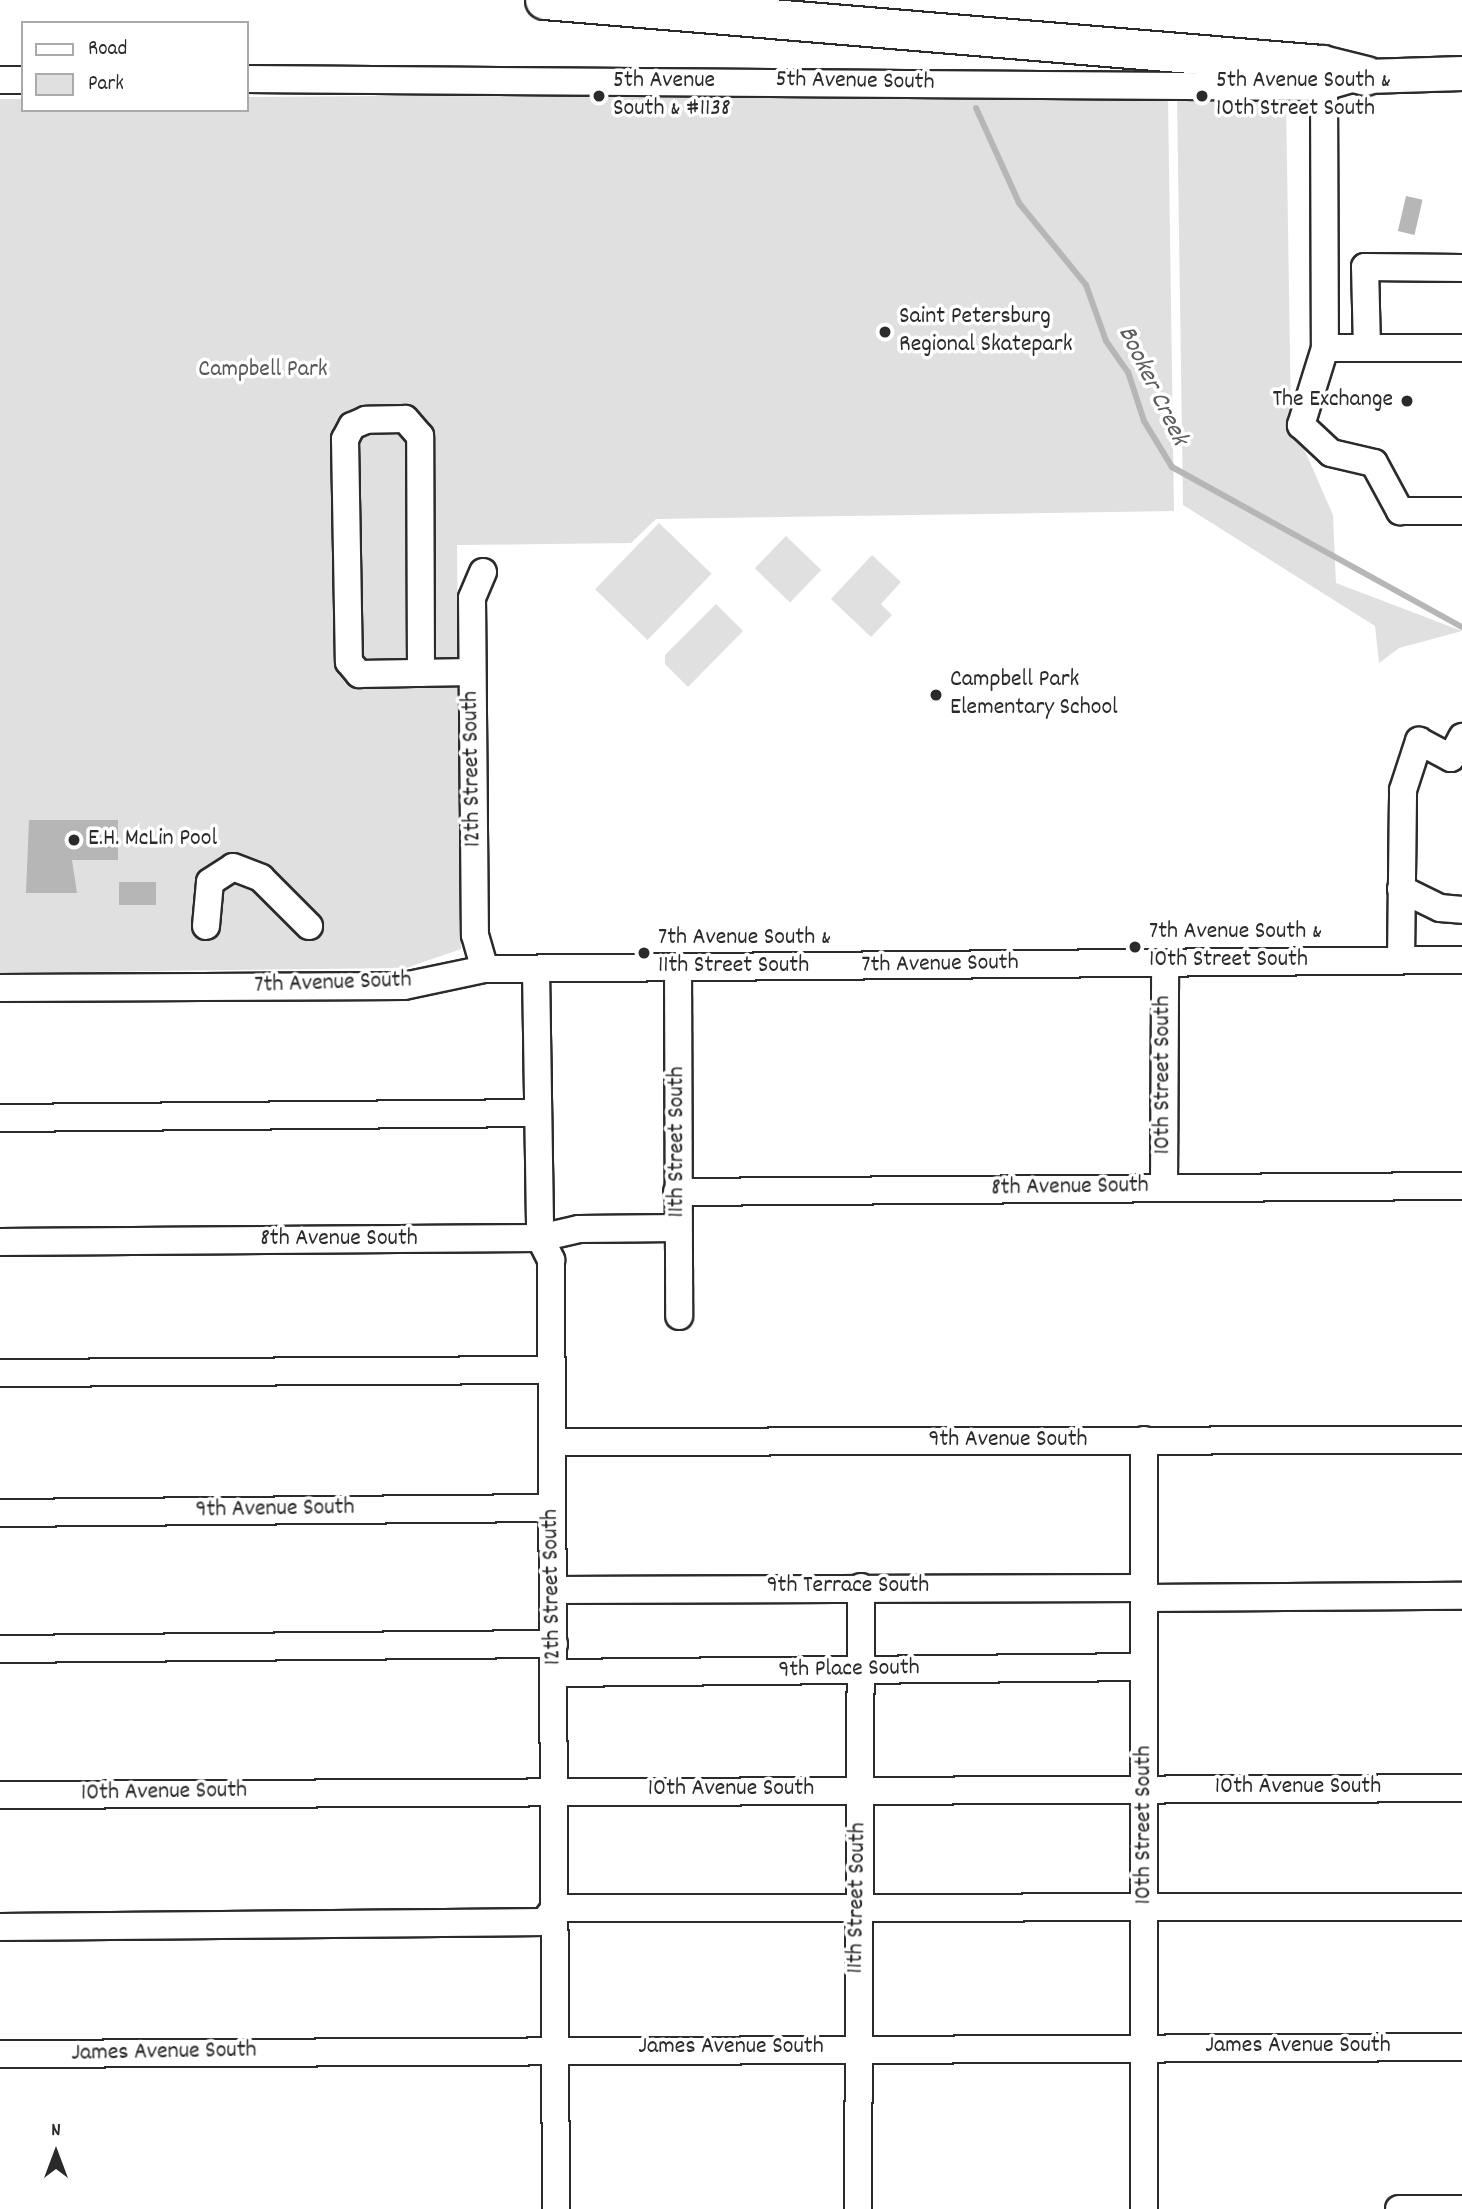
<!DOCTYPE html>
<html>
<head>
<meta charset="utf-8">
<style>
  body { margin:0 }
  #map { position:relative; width:1462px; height:2209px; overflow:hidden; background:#fff; font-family:Dekko,sans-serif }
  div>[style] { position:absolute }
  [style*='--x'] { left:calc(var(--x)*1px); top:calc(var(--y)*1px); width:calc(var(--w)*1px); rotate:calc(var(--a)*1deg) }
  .green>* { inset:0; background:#e0e0e0; transform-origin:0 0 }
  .water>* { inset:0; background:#b6b6b6; transform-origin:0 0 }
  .stream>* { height:6px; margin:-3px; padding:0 3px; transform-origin:3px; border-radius:3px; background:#b6b6b6 }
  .roads { filter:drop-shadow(2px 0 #2b2b2b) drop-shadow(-2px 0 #2b2b2b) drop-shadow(0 2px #2b2b2b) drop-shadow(0 -2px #2b2b2b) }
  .minor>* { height:26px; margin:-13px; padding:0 13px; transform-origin:13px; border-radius:13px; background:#fff }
  .major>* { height:33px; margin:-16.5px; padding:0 16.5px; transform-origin:16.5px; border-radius:16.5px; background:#fff }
  .highway>* { height:38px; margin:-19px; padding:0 19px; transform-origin:19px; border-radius:19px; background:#fff }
  .dots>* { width:19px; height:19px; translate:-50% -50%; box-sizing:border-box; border:4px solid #fff; border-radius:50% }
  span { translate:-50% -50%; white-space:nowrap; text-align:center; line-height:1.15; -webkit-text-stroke:7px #fff; paint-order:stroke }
  .poi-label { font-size:24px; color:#2b2b2b }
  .left { translate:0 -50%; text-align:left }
  .right { translate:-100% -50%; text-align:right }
  .street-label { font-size:24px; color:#2b2b2b }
  .park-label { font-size:24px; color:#585858 }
  .water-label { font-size:26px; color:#5c5c5c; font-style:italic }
  .legend { position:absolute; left:21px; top:21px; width:228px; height:91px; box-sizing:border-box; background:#fff; border:2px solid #aaa; margin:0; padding:9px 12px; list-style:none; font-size:21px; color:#2b2b2b }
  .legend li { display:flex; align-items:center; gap:14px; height:35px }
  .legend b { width:35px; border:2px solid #aaa }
  .north { position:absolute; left:21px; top:2118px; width:70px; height:70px; -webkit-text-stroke:5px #fff; paint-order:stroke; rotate:0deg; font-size:19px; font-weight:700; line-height:28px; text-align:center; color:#2b2b2b }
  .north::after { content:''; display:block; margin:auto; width:24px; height:32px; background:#2b2b2b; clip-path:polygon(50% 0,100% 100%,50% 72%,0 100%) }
</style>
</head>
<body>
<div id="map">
  <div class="green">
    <div style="clip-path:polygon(381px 96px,1168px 97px,1174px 511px,656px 519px,631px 543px,457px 545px,461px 949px,406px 968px,0 973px,0 99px,23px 99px,23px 110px,247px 110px,247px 97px)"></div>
    <div style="clip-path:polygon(1177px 97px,1286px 98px,1291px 419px,1333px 515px,1336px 583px,1462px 631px,1399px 648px,1379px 663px,1375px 626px,1183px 505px)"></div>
    <div style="left:659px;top:523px;width:73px;height:92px;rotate:44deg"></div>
    <div style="left:786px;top:536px;width:49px;height:45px;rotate:44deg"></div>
    <div style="clip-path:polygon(872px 555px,901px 582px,881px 604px,892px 615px,871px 637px,831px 599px)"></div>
    <div style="clip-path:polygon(716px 604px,743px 631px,688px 687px,665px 664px,665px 655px)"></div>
  </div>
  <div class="water">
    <div style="left:1406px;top:196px;width:17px;height:36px;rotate:13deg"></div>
    <div style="clip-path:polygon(29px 820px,118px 820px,118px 860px,72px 860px,77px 893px,26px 893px)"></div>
    <div style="left:119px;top:882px;width:37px;height:23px"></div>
  </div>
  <div class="stream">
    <div style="--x:976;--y:108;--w:104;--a:65.6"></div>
    <div style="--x:1019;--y:203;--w:106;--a:50.7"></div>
    <div style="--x:1086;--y:285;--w:59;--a:70.3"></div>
    <div style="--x:1106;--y:341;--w:38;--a:55"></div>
    <div style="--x:1128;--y:372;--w:52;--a:71.9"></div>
    <div style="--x:1144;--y:421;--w:54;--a:58.7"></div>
    <div style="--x:1172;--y:467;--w:331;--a:28.9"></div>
  </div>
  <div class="roads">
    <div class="minor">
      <div style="--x:247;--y:79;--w:1077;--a:0.43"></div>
      <div style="--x:1324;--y:87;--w:37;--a:-16"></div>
      <div style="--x:0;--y:80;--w:23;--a:0"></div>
      <div style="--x:1324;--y:87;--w:261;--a:89.8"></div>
      <div style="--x:1325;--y:348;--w:81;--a:107.3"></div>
      <div style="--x:1301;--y:425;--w:41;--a:43"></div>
      <div style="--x:1331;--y:453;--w:44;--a:13.1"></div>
      <div style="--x:1374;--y:463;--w:55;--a:61.6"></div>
      <div style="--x:1400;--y:511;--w:62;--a:0"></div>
      <div style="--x:1325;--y:348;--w:137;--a:0"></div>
      <div style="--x:1367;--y:348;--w:81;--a:-91.4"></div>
      <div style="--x:1365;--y:267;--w:97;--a:0.6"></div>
      <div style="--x:483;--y:572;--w:28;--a:113"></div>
      <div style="--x:472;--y:598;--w:337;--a:89.5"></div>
      <div style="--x:475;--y:935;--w:35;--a:74"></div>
      <div style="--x:421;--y:673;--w:237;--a:-90.2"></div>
      <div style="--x:420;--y:436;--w:23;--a:-131"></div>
      <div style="--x:405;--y:419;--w:39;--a:179"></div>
      <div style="--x:366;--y:420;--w:15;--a:157"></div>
      <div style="--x:352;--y:426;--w:15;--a:118"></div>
      <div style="--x:345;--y:439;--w:223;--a:89"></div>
      <div style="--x:349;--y:662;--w:16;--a:50"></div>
      <div style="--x:359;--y:674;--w:113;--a:-1"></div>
      <div style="--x:1401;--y:889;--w:43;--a:26"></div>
      <div style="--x:1440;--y:908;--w:22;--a:5"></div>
      <div style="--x:206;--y:926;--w:44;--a:-84.8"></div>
      <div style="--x:210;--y:882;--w:27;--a:-33"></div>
      <div style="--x:233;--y:867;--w:30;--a:21"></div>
      <div style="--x:261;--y:878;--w:68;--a:45"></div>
      <div style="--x:1401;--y:960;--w:170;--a:-89.3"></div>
      <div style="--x:1403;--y:790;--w:52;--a:-71.9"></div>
      <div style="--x:1419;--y:741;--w:36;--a:28"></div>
      <div style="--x:1451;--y:758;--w:24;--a:-62"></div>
      <div style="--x:536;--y:969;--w:269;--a:89.1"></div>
      <div style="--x:540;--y:1238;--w:25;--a:63"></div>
      <div style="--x:551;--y:1260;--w:949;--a:89.7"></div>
      <div style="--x:678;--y:969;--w:347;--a:89.8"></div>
      <div style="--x:0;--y:988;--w:404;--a:-0.3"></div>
      <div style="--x:404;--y:986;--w:83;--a:-11.9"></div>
      <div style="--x:485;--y:969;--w:977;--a:-0.53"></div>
      <div style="--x:0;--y:1118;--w:538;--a:-0.53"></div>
      <div style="--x:1164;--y:1187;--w:224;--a:-89.7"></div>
      <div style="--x:677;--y:1192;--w:785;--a:-0.44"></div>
      <div style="--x:0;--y:1242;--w:540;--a:-0.42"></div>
      <div style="--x:540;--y:1238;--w:40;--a:-13"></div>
      <div style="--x:579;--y:1229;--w:99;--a:-0.6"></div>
      <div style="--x:0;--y:1373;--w:552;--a:-0.31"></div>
      <div style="--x:1144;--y:1440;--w:769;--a:90"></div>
      <div style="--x:554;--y:1442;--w:908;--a:-0.13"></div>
      <div style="--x:0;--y:1513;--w:550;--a:-0.52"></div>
      <div style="--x:553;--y:1590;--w:591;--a:-0.19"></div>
      <div style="--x:1144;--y:1598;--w:318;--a:-0.4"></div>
      <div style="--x:0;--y:1649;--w:554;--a:-0.52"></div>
      <div style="--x:554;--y:1673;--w:590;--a:-0.58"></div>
      <div style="--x:0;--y:1795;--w:1462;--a:-0.27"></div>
      <div style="--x:0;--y:1927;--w:544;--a:-0.53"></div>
      <div style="--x:544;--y:1922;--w:18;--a:-52"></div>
      <div style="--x:555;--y:1908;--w:907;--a:-0.06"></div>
      <div style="--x:0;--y:2054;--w:1462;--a:-0.27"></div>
      <div style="--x:858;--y:2209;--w:622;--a:-89.72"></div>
      <div style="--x:1399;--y:2209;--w:63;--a:0"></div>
    </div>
    <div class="major">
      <div style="--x:1366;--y:76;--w:96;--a:-1.8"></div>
    </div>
    <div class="highway">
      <div style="--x:545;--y:0;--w:780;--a:4.78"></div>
      <div style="--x:1322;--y:65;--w:45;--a:14"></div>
    </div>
  </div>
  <div class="dots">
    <div style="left:599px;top:96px;background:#2b2b2b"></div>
    <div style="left:1202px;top:96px;background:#2b2b2b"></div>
    <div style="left:885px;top:332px;background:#2b2b2b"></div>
    <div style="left:1407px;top:401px;background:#2b2b2b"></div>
    <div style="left:936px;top:695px;background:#2b2b2b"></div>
    <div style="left:74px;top:840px;background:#2b2b2b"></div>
    <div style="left:1135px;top:947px;background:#2b2b2b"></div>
    <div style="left:644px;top:953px;background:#2b2b2b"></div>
  </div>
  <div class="poi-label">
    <span class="left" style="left:613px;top:96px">5th Avenue<br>South &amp; #1138</span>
    <span class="left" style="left:1216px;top:96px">5th Avenue South &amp;<br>10th Street South</span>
    <span class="left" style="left:899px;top:332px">Saint Petersburg<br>Regional Skatepark</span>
    <span class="right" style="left:1393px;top:401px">The Exchange</span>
    <span class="left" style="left:950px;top:695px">Campbell Park<br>Elementary School</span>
    <span class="left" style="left:88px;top:840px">E.H. McLin Pool</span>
    <span class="left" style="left:1149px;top:947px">7th Avenue South &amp;<br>10th Street South</span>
    <span class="left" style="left:658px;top:953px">7th Avenue South &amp;<br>11th Street South</span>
  </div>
  <div class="street-label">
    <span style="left:855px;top:82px;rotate:1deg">5th Avenue South</span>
    <span style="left:473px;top:769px;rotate:-91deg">12th Street South</span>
    <span style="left:940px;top:965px;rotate:-1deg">7th Avenue South</span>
    <span style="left:333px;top:984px;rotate:-2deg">7th Avenue South</span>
    <span style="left:1164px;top:1075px;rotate:-90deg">10th Street South</span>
    <span style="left:678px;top:1142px;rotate:-90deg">11th Street South</span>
    <span style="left:1070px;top:1188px;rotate:-1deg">8th Avenue South</span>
    <span style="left:339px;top:1240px">8th Avenue South</span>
    <span style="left:1008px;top:1441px">9th Avenue South</span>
    <span style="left:275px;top:1510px;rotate:-1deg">9th Avenue South</span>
    <span style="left:553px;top:1587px;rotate:-91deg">12th Street South</span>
    <span style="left:848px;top:1587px">9th Terrace South</span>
    <span style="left:849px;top:1670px;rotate:-1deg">9th Place South</span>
    <span style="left:1298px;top:1788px">10th Avenue South</span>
    <span style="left:731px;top:1790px">10th Avenue South</span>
    <span style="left:164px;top:1793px;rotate:-1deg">10th Avenue South</span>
    <span style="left:1145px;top:1825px;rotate:-90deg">10th Street South</span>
    <span style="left:858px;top:1898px;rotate:-89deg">11th Street South</span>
    <span style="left:1298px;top:2047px">James Avenue South</span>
    <span style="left:731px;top:2048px">James Avenue South</span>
    <span style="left:164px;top:2053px;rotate:-1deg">James Avenue South</span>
  </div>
  <div class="park-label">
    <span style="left:263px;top:371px">Campbell Park</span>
  </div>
  <div class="water-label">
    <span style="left:1152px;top:386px;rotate:64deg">Booker Creek</span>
  </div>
  <ul class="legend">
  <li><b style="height:9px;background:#fff"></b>Road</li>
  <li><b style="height:19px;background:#e0e0e0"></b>Park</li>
  </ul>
  <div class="north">N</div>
</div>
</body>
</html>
